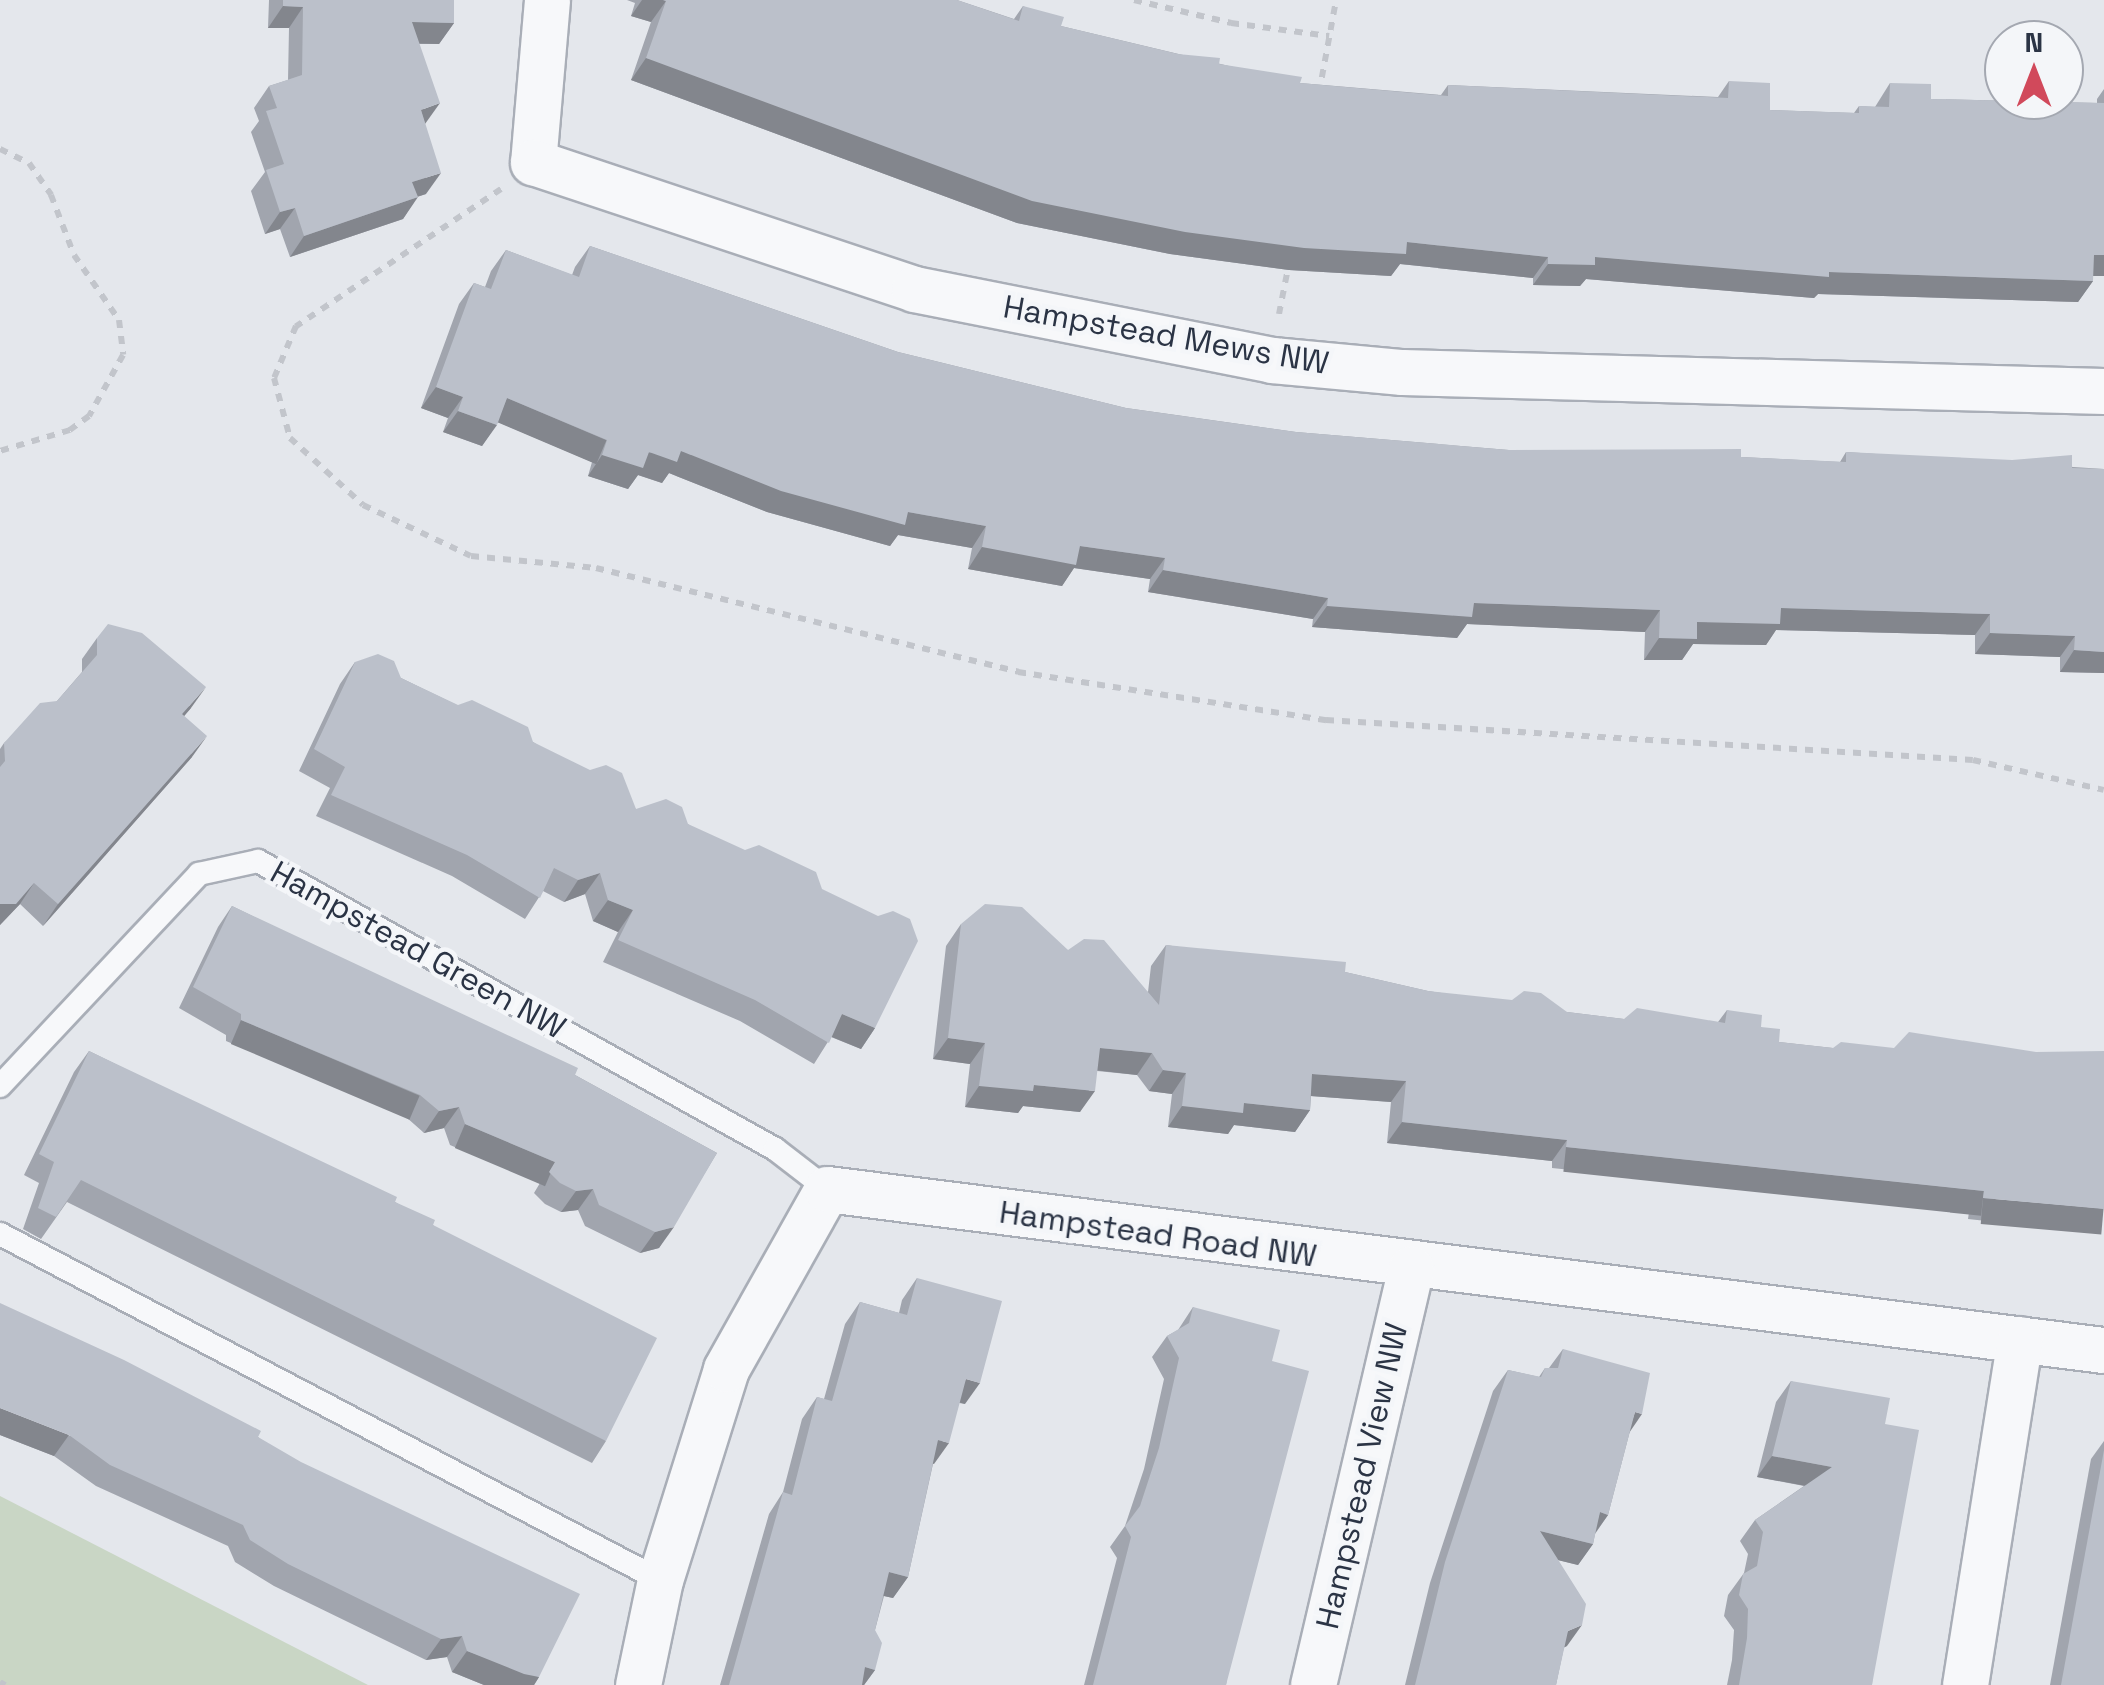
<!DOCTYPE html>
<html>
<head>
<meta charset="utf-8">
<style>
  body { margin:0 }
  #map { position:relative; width:2104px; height:1685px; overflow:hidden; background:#e4e7ec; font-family:"Space Grotesk",sans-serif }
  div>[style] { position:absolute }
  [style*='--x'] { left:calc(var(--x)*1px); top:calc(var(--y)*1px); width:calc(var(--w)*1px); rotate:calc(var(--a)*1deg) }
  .green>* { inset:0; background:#c9d6c5 }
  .path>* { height:6px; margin-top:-3px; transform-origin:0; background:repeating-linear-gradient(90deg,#c2c5cb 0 8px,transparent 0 16px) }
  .roads { filter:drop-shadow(2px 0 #a9aeb7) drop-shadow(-2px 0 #a9aeb7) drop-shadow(0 2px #a9aeb7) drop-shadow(0 -2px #a9aeb7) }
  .lane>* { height:22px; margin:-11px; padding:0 11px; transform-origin:11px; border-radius:11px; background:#f7f8fa }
  .street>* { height:45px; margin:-22.5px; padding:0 22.5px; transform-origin:22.5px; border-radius:22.5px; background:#f7f8fa }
  .wall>* { inset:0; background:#a1a5ae }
  .shaded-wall>* { inset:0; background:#83868d; transform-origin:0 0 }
  .building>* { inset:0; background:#bbc0ca }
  span { translate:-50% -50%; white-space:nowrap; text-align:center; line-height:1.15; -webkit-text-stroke:9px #f4f6f9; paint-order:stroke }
  .street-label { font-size:32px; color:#2b3445 }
  .north { position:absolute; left:1984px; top:20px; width:100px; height:100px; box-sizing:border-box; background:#f4f6f9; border:2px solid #a4a8b1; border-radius:50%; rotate:0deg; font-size:28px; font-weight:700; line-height:40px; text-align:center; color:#2b3445 }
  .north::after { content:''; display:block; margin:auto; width:35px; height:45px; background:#d1495b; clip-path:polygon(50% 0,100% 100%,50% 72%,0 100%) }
</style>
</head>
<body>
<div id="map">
  <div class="green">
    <div style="clip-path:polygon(0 1496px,368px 1685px,0 1685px)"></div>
  </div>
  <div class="path">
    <div style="--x:1134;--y:0;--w:100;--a:13.3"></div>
    <div style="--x:1231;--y:23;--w:99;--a:7.6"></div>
    <div style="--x:1319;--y:93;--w:95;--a:-79.6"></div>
    <div style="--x:0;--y:149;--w:32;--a:26"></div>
    <div style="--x:29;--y:163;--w:39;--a:55"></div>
    <div style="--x:51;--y:195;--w:64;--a:69"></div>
    <div style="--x:74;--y:255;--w:79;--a:55.3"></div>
    <div style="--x:119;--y:320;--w:35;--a:83"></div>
    <div style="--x:123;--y:355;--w:70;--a:119.1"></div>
    <div style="--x:89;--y:416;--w:24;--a:144"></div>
    <div style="--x:70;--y:430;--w:73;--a:163.3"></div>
    <div style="--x:501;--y:189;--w:247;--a:146.2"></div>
    <div style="--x:296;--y:326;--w:56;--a:112.9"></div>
    <div style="--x:274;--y:378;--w:62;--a:75.1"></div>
    <div style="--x:290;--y:438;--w:99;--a:42.5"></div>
    <div style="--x:363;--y:505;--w:119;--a:25.3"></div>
    <div style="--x:471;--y:556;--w:126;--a:5.5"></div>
    <div style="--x:596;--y:568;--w:435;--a:13.8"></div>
    <div style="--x:1018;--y:672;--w:312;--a:8.9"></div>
    <div style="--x:1326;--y:720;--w:648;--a:3.54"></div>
    <div style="--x:1973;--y:760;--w:134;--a:12.9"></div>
    <div style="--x:1279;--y:314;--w:52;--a:-78.9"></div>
    <div style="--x:0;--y:1682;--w:6;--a:31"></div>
  </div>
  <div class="roads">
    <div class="lane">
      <div style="--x:0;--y:1086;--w:291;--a:-46.8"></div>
      <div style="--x:199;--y:874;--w:60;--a:-12.4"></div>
      <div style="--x:258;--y:861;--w:592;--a:29.12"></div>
      <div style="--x:775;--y:1149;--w:66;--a:37.6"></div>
      <div style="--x:0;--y:1234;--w:745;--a:27.67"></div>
    </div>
    <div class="street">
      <div style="--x:547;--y:0;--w:163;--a:94.9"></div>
      <div style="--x:533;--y:162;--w:402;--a:18.4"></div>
      <div style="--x:914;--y:289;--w:365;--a:11.2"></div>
      <div style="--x:1272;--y:360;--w:131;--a:5.3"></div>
      <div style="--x:1402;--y:372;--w:702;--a:1.55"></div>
      <div style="--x:638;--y:1685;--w:107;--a:-78.2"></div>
      <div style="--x:660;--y:1580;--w:221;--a:-72.6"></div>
      <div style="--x:726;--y:1369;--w:206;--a:-60.7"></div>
      <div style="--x:827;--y:1189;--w:1287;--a:7.19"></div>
      <div style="--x:1313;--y:1685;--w:428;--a:-76.8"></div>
      <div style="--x:1965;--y:1685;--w:350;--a:-81"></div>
    </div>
  </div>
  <div class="wall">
    <div style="clip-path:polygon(269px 0,454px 0,454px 23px,439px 44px,419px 44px,425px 124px,426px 194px,417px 197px,403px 219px,290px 257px,280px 229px,265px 234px,251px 191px,265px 172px,251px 132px,259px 121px,254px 108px,269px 86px,288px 80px,289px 28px,268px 28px)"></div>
    <div style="clip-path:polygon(627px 0,957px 0,1014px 19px,1023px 6px,1061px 26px,1300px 83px,1441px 95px,1448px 85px,1718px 97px,1729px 81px,1770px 110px,1854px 113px,1859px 106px,1875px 107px,1890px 83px,1931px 99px,2097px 103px,2097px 99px,2104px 89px,2104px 276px,2093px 276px,2093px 281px,2078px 302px,1818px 294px,1814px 298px,1586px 279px,1580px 286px,1533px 285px,1533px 278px,1400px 264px,1391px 276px,1289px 270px,1170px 254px,1017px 223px,631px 80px,651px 22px,631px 16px,635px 3px)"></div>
    <div style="clip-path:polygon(590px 246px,898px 352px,1126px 408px,1296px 432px,1509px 450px,1741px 457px,1840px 462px,1846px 452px,2104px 469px,2104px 673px,2060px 672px,2060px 657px,1975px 654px,1975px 635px,1776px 630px,1766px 645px,1693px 644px,1682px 660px,1644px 660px,1645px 632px,1467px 624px,1457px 638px,1312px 627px,1313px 619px,1148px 592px,1150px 579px,1074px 568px,1062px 586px,968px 569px,972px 548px,898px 535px,890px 546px,767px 512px,669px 473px,662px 483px,638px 475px,628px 489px,588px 476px,592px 462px,498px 422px,482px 446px,443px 432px,448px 418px,421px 408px,459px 304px,474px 283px,485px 287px,491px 271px,506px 250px,572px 275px,575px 267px)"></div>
    <div style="clip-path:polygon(97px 638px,191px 708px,184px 716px,192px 757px,43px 926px,20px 904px,0 925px,0 749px,4px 743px,57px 701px,82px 672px,82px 659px)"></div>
    <div style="clip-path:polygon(355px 662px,401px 678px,533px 742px,636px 809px,688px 824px,875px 1028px,861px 1049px,831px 1037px,814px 1064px,740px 1021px,603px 962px,618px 932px,593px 921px,585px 894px,564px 902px,543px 891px,525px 919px,452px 876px,316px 816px,330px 788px,299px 771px,340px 684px)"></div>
    <div style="clip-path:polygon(232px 906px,575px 1075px,717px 1153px,659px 1248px,640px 1253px,585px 1226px,578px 1210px,561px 1212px,545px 1204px,534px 1193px,540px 1183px,450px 1145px,444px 1128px,424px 1133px,406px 1117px,226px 1041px,226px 1035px,179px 1008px,218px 927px)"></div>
    <div style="clip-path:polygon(961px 924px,1068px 950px,1148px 992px,1151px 966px,1166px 945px,1345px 972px,1428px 991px,1567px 1012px,1624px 1019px,1718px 1022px,1727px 1010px,1761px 1027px,1779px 1042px,1833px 1048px,2023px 1225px,1968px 1219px,1969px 1212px,1552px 1168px,1552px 1161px,1387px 1143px,1391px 1102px,1311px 1096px,1310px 1110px,1295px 1132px,1234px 1125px,1228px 1134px,1168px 1127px,1172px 1094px,1149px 1091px,1137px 1075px,1097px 1071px,1080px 1112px,1023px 1106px,1018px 1113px,965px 1107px,970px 1064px,933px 1059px,946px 946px)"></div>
    <div style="clip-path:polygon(89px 1051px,395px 1202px,433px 1225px,606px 1441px,592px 1463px,67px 1202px,41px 1239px,23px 1229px,39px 1183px,24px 1175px,74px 1072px)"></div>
    <div style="clip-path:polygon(917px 1278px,965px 1404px,959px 1403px,933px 1464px,908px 1577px,893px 1598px,884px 1596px,875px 1630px,875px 1670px,864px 1685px,720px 1685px,769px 1514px,783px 1492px,802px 1419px,817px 1397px,824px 1399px,845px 1324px,860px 1302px,899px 1313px,902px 1300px)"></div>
    <div style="clip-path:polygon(1193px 1307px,1272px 1361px,1226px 1685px,1084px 1685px,1117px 1558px,1110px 1547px,1125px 1526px,1144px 1469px,1164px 1379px,1152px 1357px,1167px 1336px,1178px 1330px)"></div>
    <div style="clip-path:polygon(1563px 1349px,1630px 1431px,1608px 1515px,1595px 1534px,1593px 1544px,1578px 1565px,1558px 1560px,1567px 1646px,1564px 1647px,1556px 1685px,1405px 1685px,1430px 1583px,1493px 1391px,1508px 1370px,1539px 1377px,1545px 1368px,1549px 1368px)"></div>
    <div style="clip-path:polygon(1791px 1381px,1885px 1424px,1872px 1685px,1727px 1685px,1732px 1660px,1734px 1630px,1724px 1616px,1728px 1595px,1744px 1573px,1748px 1554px,1740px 1541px,1755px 1520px,1804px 1486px,1757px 1477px,1776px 1402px)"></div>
    <div style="clip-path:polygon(0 1435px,258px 1437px,539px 1677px,534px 1685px,484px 1685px,452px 1672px,447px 1657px,426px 1660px,274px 1586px,235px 1562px,228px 1546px,96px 1486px,54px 1456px)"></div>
    <div style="clip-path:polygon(2104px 1441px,2104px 1685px,2050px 1685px,2091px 1459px)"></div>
  </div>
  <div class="shaded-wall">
    <div style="clip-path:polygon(642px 0,663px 0,666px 1px,651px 22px,631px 16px)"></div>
    <div style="clip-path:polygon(283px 6px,303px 7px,289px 28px,268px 28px)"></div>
    <div style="clip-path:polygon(412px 22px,454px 23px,439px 44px,397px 43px)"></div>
    <div style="clip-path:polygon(646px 58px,1407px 242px,1548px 257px,1533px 278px,1400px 264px,1391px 276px,1289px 270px,1170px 254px,1017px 223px,631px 80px)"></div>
    <div style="clip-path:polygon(440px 103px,425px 124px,421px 110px)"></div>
    <div style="clip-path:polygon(441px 173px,426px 194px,397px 203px,412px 182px)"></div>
    <div style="clip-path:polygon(418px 197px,403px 219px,290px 257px,304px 236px)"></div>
    <div style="clip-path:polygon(295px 208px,280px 229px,265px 234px,280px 212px)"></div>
    <div style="clip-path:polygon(2094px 255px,2104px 255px,2104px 276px,2080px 276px)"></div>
    <div style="clip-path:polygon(1595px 257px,1829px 272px,2093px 281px,2078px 302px,1818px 294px,1814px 298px,1586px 279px,1580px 286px,1533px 285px,1548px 264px)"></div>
    <div style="clip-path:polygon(436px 387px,463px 397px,448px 418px,421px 408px)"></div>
    <div style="left:507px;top:398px;width:108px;height:26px;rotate:23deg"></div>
    <div style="clip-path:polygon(458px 411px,497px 425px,482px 446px,443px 432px)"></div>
    <div style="clip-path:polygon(681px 451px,908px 512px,986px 526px,972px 548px,898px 535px,890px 546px,767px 512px,669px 473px,662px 483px,638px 475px,628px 489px,588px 476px,602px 455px)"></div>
    <div style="clip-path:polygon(1080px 546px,1165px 558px,1150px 579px,1074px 568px,1062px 586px,968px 569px,982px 547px)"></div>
    <div style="clip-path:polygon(1163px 570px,1328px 598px,1313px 619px,1148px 592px)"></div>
    <div style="clip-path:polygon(1474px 603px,1660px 610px,1645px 632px,1467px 624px,1457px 638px,1312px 627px,1327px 606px)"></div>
    <div style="clip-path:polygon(1781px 608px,1990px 614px,1975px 635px,1776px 630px,1766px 645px,1693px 644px,1682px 660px,1644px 660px,1659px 638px,1697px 622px)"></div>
    <div style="clip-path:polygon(1990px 633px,2075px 636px,2060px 657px,1975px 654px)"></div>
    <div style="clip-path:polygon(2074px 650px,2104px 652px,2104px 673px,2060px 672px)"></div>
    <div style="clip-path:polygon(206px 687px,191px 708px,167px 736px,182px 714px)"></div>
    <div style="clip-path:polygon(207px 736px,192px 757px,43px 926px,58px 904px)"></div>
    <div style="clip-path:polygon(600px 873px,585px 894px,564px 902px,578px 880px)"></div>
    <div style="clip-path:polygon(34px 883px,20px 904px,0 925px,0 904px)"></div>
    <div style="clip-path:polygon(608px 900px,633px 910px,618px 932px,593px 921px)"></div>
    <div style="clip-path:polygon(842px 1014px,875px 1028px,861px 1049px,827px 1035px)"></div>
    <div style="left:241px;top:1020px;width:194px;height:26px;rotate:23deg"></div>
    <div style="clip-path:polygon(948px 1038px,985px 1043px,970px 1064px,933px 1059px)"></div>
    <div style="clip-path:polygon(1100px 1048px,1152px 1053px,1137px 1075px,1085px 1069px)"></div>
    <div style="clip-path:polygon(1163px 1070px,1186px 1073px,1172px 1094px,1149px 1091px)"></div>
    <div style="clip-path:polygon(1312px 1074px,1406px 1081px,1391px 1102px,1297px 1095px)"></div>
    <div style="clip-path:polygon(1034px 1085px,1095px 1091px,1080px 1112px,1023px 1106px,1018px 1113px,965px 1107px,979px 1086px)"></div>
    <div style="clip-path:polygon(1244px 1103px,1310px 1110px,1295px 1132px,1234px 1125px,1228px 1134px,1168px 1127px,1182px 1106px)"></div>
    <div style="clip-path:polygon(459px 1107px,444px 1128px,424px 1133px,439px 1111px)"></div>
    <div style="clip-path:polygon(1402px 1122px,1567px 1140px,1552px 1161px,1387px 1143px)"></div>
    <div style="left:465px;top:1124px;width:98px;height:26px;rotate:23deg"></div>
    <div style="left:1566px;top:1147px;width:420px;height:25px;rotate:6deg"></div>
    <div style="clip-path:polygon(593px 1189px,578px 1210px,561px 1212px,576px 1191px)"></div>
    <div style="left:1983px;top:1198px;width:121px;height:26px;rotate:5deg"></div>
    <div style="clip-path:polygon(674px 1227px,659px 1248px,640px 1253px,655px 1232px)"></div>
    <div style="clip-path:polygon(966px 1379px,980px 1383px,965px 1404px,951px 1400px)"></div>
    <div style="clip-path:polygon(0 1408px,69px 1435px,54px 1456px,0 1435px)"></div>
    <div style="clip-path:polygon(1635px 1412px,1642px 1414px,1627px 1436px)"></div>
    <div style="clip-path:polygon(938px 1440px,949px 1443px,934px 1464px,923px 1461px)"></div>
    <div style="clip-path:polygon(1772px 1456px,1832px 1467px,1817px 1488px,1757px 1477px)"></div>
    <div style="clip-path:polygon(1600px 1512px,1608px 1515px,1593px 1536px)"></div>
    <div style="clip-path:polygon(1540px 1531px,1593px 1544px,1578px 1565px,1525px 1552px)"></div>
    <div style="clip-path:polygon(889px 1572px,908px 1577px,893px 1598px,875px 1594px)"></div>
    <div style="clip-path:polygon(1582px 1625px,1567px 1646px,1553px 1653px,1568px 1631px)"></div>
    <div style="clip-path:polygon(462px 1636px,447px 1657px,426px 1660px,441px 1639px)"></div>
    <div style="clip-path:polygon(467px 1651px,539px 1677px,534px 1685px,484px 1685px,452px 1672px)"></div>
    <div style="clip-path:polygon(865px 1667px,875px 1670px,864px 1685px,852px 1685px)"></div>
  </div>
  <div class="building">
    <div style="clip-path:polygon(283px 0,454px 0,454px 23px,412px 22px,440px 103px,421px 110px,441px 173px,412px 182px,418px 197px,304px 236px,295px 208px,280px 212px,266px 170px,284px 164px,266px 111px,277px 108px,269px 86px,302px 75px,303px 7px,283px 6px)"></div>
    <div style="clip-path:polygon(663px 0,957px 0,1019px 21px,1023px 6px,1064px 17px,1061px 26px,1178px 54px,1220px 58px,1219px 64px,1302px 77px,1300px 83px,1448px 96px,1448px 85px,1728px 98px,1729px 81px,1770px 83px,1770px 110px,1859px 113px,1859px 106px,1889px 107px,1890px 83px,1931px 84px,1931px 99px,2104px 103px,2104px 255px,2094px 255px,2093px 281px,1829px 272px,1829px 277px,1595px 257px,1595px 265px,1548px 264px,1548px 257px,1407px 242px,1406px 254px,1304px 248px,1185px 232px,1032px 201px,646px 58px,666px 1px)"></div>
    <div style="clip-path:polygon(590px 246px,898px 352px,1126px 408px,1296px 432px,1509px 450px,1741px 449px,1741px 457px,1846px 462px,1846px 452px,2012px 460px,2072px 455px,2072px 468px,2104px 469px,2104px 652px,2074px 650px,2075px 636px,1990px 633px,1990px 614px,1781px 608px,1780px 624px,1697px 622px,1697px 639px,1659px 638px,1660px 610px,1474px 603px,1472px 617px,1327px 606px,1328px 598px,1163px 570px,1165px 558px,1080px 546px,1076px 565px,982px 547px,986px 526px,908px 512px,905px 525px,781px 491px,681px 451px,677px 462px,649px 452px,643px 468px,602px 455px,607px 440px,507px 398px,497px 425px,458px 411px,463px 397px,436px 387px,474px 283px,491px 289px,506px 250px,579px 277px)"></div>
    <div style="clip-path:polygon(108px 624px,142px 633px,206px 687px,182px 714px,207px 736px,58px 904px,34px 883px,16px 904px,0 904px,0 767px,5px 761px,4px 743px,40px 703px,57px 701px,97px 655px,97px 638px)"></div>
    <div style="clip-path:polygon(378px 654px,394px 661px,401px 678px,458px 705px,472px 700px,528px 727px,533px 742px,590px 770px,606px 765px,622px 773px,636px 809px,666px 799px,682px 807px,688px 824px,745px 850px,759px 845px,816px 872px,822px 889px,878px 916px,893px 911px,910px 919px,918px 941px,875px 1028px,842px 1014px,829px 1043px,755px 1000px,618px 940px,633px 910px,608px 900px,600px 873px,578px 880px,554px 868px,540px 898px,467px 855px,331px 795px,345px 767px,314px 749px,355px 662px)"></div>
    <div style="clip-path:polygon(985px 904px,1022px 907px,1068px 950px,1084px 939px,1104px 940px,1159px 1005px,1166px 945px,1346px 962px,1345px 972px,1428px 991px,1512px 1000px,1524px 991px,1541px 993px,1567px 1012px,1624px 1019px,1637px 1008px,1725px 1023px,1727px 1010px,1762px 1015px,1761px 1027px,1780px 1029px,1779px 1042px,1833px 1048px,1841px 1042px,1894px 1048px,1909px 1032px,2036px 1052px,2104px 1051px,2104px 1209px,1983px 1198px,1984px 1191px,1566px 1147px,1567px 1140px,1402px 1122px,1406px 1081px,1312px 1074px,1310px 1110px,1244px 1103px,1243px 1113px,1182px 1106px,1186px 1073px,1163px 1070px,1152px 1053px,1100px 1048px,1095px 1091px,1034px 1085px,1033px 1091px,979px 1086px,985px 1043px,948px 1038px,961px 924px)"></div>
    <div style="clip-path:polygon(232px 906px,578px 1068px,575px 1075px,717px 1153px,674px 1227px,655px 1232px,599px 1205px,593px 1189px,576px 1191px,560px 1183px,549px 1172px,555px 1162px,465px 1124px,459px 1107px,439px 1111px,420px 1095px,241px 1020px,241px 1014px,193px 987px)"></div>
    <div style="clip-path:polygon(89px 1051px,397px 1197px,395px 1202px,435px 1220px,433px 1225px,657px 1338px,606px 1441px,81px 1180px,56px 1217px,38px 1208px,54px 1162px,39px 1154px)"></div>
    <div style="clip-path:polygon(917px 1278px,1002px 1301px,980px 1383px,966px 1379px,949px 1443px,938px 1440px,908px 1577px,889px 1572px,875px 1630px,882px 1643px,875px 1670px,865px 1667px,862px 1685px,729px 1685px,783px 1492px,792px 1495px,817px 1397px,832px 1401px,860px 1302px,907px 1315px)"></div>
    <div style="clip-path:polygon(0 1303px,124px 1360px,261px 1431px,258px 1437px,301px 1462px,580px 1594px,539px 1677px,524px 1674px,467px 1651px,462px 1636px,441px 1639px,288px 1564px,250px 1540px,243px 1525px,110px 1465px,69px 1435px,0 1408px)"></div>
    <div style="clip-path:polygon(1193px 1307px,1280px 1330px,1272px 1361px,1309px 1371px,1226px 1685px,1093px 1685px,1131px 1537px,1125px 1526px,1140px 1506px,1159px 1448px,1179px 1358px,1167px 1336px,1189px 1323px)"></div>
    <div style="clip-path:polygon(1563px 1349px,1650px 1373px,1642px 1414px,1635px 1412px,1608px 1515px,1600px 1512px,1593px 1544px,1540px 1531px,1586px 1604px,1582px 1625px,1568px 1631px,1556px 1685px,1415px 1685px,1445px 1562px,1508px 1370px,1541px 1377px,1545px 1368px,1558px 1368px)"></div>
    <div style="clip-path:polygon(1791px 1381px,1890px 1398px,1885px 1424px,1919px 1430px,1872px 1685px,1739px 1685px,1747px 1638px,1748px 1609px,1739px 1595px,1743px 1574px,1757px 1566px,1763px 1532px,1755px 1520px,1832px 1467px,1772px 1456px)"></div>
    <div style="clip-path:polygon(2104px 1450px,2104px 1685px,2061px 1685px)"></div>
  </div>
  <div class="street-label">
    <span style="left:1166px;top:335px;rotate:10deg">Hampstead Mews NW</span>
    <span style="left:418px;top:950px;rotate:29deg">Hampstead Green NW</span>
    <span style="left:1158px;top:1234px;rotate:8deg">Hampstead Road NW</span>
    <span style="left:1362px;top:1476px;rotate:-77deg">Hampstead View NW</span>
  </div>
  <div class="north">N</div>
</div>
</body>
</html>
